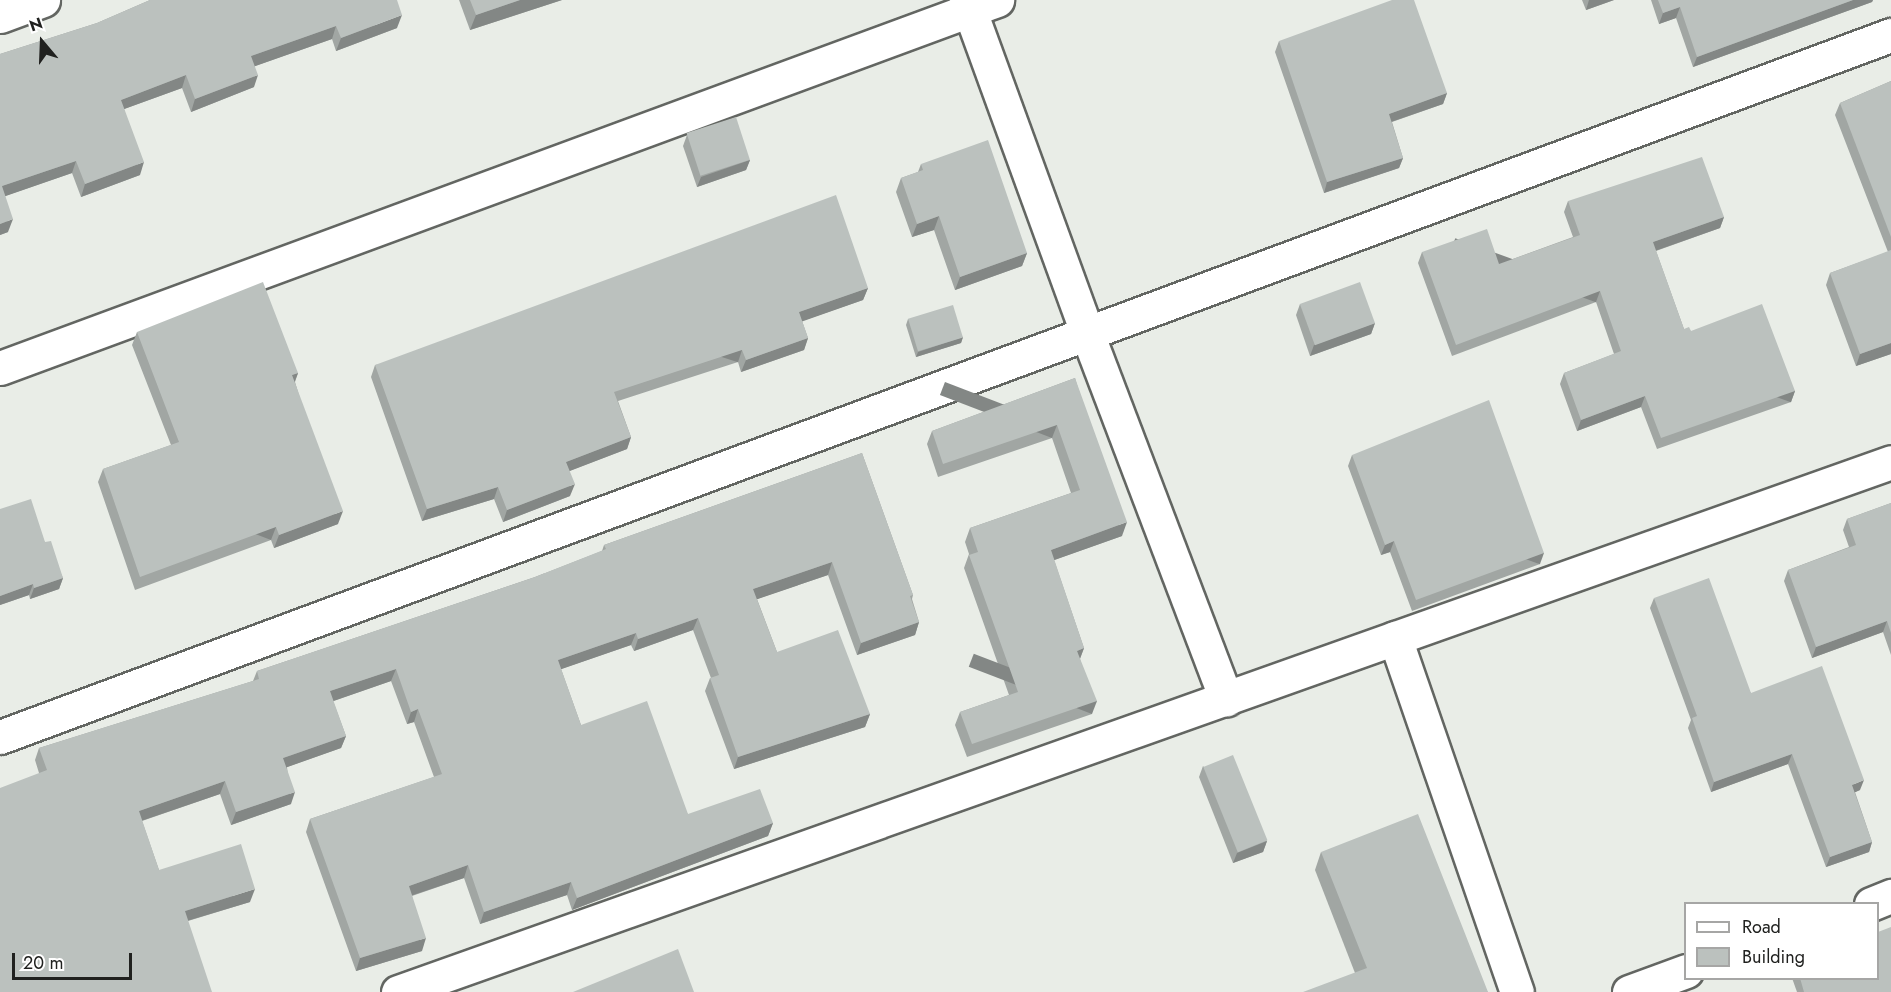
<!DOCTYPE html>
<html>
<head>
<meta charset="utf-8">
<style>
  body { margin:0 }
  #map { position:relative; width:1891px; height:992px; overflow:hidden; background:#e9ede7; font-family:Jost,sans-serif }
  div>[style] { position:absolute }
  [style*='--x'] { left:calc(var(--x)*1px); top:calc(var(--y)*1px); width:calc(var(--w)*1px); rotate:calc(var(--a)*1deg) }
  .roads { filter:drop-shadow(2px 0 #636662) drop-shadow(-2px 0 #636662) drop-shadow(0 2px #636662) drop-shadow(0 -2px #636662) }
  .street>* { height:33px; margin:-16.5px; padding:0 16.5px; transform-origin:16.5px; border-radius:16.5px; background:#fff }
  .wall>* { inset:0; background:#a1a6a3 }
  .shaded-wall>* { inset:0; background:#838785; transform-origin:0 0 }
  .building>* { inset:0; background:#bbc1be; transform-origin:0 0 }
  span { translate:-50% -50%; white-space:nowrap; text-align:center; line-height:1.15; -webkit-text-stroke:4.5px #fff; paint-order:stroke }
  .legend { position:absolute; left:1684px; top:902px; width:195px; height:78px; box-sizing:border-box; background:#fff; border:2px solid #a6a6a5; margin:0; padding:8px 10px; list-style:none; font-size:18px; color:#20211f }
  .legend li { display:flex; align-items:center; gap:12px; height:30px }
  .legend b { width:30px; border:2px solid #a6a6a5 }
  .north { position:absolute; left:12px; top:12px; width:60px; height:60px; -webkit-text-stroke:4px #fff; paint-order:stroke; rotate:341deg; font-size:16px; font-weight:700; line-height:24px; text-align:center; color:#20211f }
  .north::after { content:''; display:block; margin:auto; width:21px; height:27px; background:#20211f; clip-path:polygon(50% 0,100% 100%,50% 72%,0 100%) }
  .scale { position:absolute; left:12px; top:953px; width:120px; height:27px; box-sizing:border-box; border:3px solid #20211f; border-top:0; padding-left:8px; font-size:18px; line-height:21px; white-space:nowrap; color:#20211f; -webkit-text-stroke:4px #fff; paint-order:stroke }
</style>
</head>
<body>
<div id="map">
  <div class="roads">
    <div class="street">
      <div style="--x:966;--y:0;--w:354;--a:70"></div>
      <div style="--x:1087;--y:333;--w:392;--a:69.2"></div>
      <div style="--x:0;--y:16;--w:46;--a:-20.4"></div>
      <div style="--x:0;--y:368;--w:1063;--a:-20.26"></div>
      <div style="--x:1395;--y:638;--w:374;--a:71"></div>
      <div style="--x:0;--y:737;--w:2017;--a:-20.37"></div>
      <div style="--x:1871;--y:904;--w:22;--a:-22"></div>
      <div style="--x:398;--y:992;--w:1584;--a:-19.54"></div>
      <div style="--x:1629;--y:992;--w:61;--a:-20.2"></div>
    </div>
  </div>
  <div class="wall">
    <div style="clip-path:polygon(150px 0,397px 28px,336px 51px,332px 39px,255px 66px,254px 87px,191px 112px,182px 88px,124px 109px,140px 175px,81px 197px,72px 173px,5px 196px,8px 232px,0 235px,0 54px,97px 23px)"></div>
    <div style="clip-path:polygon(459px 0,562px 0,470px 30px)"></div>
    <div style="clip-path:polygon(1582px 0,1614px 0,1586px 10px)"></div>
    <div style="clip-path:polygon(1651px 0,1873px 0,1872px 2px,1693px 67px,1676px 18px,1659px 24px)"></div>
    <div style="clip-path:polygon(1279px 41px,1447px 93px,1443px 104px,1392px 122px,1403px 158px,1399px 168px,1324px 193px,1275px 52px)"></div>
    <div style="clip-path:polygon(1891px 81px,1891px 354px,1856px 366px,1826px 285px,1830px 273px,1888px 252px,1835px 115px,1840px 103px)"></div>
    <div style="clip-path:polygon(687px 135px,750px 160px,746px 170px,697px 187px,683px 146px)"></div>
    <div style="clip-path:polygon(921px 164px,1027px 253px,1022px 266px,955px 290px,934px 230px,912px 237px,896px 192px,901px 178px,918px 172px)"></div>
    <div style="clip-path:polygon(1568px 201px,1724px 217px,1720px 228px,1656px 251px,1684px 329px,1691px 331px,1795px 391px,1791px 402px,1657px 449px,1641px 407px,1577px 431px,1560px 384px,1564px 373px,1614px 354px,1596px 302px,1452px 356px,1418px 263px,1422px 252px,1499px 264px,1573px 237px,1564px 212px)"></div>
    <div style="clip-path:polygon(868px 288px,863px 300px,802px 321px,808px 338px,804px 350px,741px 372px,738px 362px,618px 401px,631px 437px,627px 449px,569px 471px,570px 496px,503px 522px,494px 499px,422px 521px,371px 377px,375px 365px)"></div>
    <div style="clip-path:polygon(1300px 304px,1375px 323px,1371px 334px,1310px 356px,1296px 315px)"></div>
    <div style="clip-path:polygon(908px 319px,963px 337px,961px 343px,916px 357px,906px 325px)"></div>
    <div style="clip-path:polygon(137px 332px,298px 373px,295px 382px,338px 524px,274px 548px,271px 540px,135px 590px,98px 482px,103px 469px,171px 445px,132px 345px)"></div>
    <div style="clip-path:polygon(1075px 378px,1122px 536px,1054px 560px,1084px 648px,1080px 659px,1092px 714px,967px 757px,955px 725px,960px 712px,1009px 695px,964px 568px,969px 554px,965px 542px,970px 528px,1071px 493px,1052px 438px,938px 477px,927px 444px,932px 431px)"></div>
    <div style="clip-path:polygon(862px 453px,913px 595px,912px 599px,919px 622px,915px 635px,857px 655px,828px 575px,757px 599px,777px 652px,870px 714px,865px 727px,734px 769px,705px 691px,710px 678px,711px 678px,693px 630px,634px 651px,631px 645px,561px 669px,581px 725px,688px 814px,773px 823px,768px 836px,572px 910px,567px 895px,480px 924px,464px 878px,412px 896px,422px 951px,356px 971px,306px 832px,310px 819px,434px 777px,414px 722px,407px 724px,391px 681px,333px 701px,346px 736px,341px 748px,287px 767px,291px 804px,231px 825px,220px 794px,142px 821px,159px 870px,250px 902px,188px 921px,39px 773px,35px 760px,39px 748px,253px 681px,257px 671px,535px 577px,602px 551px,604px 545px)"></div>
    <div style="clip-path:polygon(1352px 455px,1540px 564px,1412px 611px,1390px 552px,1381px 555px,1348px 466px)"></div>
    <div style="clip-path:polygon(1891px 503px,1891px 655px,1883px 632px,1812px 658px,1784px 581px,1788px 570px,1849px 547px,1843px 530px,1847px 519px)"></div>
    <div style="clip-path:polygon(0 509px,45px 542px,63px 578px,59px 589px,30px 599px,29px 595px,0 605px)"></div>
    <div style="clip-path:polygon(1654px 598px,1751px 693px,1860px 790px,1855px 792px,1872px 842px,1869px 852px,1826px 867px,1788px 764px,1711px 792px,1688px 728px,1691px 720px,1650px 608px)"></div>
    <div style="clip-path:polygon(1203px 766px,1267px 841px,1263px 852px,1233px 863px,1199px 777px)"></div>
    <div style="clip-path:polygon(1321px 852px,1488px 992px,1355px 973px,1315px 870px)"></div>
    <div style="clip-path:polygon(1792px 978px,1878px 978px,1891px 992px,1797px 992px)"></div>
  </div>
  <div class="shaded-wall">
    <div style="clip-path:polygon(520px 0,562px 0,470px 30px,476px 15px)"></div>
    <div style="clip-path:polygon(1589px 0,1614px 0,1586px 10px)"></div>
    <div style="clip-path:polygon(1853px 0,1873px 0,1872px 2px,1693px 67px,1697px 57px)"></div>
    <div style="clip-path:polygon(1680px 7px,1676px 18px,1659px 24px,1663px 13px)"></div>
    <div style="clip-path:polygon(402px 15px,397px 28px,336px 51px,341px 38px)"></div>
    <div style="clip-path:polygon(336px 26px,332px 39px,247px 69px,251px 56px)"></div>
    <div style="clip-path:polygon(186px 75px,182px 88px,116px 112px,121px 100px)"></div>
    <div style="clip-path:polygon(258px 75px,254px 87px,191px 112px,195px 99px)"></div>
    <div style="clip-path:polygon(1447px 93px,1443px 104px,1385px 124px,1389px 114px)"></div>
    <div style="clip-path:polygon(1403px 158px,1399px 168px,1324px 193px,1327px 182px)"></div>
    <div style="clip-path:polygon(750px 160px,746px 170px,697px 187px,701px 177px)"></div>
    <div style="clip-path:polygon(76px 161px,72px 173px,0 198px,2px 186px)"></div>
    <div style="clip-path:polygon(144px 162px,140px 175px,81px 197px,85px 184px)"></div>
    <div style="clip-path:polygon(939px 216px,934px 230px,912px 237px,917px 224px)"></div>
    <div style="clip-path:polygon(1724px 217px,1720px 228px,1649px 253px,1653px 242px)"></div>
    <div style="clip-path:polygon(13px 219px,8px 232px,0 235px,0 224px)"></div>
    <div style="clip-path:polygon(1027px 253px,1022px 266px,955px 290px,960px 277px)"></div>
    <div style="clip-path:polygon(868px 288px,863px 300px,795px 324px,799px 312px)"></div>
    <div style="left:1600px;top:291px;width:12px;height:154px;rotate:110deg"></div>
    <div style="clip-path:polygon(1375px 323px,1371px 334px,1310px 356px,1314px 345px)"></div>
    <div style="clip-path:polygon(963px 337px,961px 343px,916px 357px,918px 352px)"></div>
    <div style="clip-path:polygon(808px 338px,804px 350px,741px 372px,746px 360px)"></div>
    <div style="clip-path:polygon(1891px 343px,1891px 354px,1856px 366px,1860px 354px)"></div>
    <div style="left:742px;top:350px;width:13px;height:135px;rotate:108deg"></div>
    <div style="clip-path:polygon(298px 373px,293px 386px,292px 375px)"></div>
    <div style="left:1795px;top:391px;width:12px;height:142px;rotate:110deg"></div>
    <div style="clip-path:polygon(1645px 396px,1641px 407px,1577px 431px,1581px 420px)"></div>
    <div style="left:1057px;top:425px;width:14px;height:120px;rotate:111deg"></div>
    <div style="clip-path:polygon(631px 437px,627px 449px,562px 474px,566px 462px)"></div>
    <div style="clip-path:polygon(575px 484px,570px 496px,503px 522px,507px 510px)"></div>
    <div style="clip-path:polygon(498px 487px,494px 499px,422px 521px,427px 509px)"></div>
    <div style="clip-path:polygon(343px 511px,338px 524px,274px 548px,279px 535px)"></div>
    <div style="clip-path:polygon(1127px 522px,1122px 536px,1046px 563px,1051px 550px)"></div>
    <div style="left:276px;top:527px;width:14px;height:145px;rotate:111deg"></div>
    <div style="clip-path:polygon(1394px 541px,1390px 552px,1381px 555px,1385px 545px)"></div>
    <div style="left:1544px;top:553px;width:12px;height:136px;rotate:110deg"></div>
    <div style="clip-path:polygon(832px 562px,828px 575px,749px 602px,753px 589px)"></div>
    <div style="clip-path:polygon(63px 578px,59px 589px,30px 599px,34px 588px)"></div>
    <div style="clip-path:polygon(33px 584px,29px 595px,0 605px,0 596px)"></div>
    <div style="clip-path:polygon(698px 618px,693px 630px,634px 651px,638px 639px)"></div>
    <div style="clip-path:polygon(1887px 621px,1883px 632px,1812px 658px,1816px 647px)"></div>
    <div style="clip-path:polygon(919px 622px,915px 635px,857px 655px,861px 643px)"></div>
    <div style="clip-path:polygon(636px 633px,631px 645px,553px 672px,558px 660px)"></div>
    <div style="clip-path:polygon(1084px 648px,1079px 661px,1077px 651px)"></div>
    <div style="clip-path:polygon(396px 669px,391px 681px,325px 704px,330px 691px)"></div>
    <div style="left:1097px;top:701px;width:14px;height:132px;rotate:111deg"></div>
    <div style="clip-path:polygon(418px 709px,414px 722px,407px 724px,411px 712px)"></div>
    <div style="clip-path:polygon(870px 714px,865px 727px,734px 769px,738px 757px)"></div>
    <div style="clip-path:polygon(346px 736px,341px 748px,279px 770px,283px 758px)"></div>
    <div style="clip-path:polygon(1792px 754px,1788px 764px,1711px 792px,1714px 782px)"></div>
    <div style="clip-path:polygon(1864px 780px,1860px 790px,1849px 795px,1852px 785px)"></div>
    <div style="clip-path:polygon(225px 781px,220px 794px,135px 823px,139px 811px)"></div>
    <div style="clip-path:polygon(295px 792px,291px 804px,231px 825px,236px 812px)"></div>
    <div style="clip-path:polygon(773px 823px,768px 836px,572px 910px,577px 898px)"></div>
    <div style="clip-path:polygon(1267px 841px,1263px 852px,1233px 863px,1237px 853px)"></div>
    <div style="clip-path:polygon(1872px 842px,1869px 852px,1826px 867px,1830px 857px)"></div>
    <div style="clip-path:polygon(468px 865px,464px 878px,404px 898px,409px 886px)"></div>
    <div style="clip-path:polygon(571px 882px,567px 895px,480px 924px,484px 912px)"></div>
    <div style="clip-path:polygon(255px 889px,250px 902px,180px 923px,185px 911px)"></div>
    <div style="clip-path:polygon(426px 938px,422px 951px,356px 971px,360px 958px)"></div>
  </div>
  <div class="building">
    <div style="clip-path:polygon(150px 0,397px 0,402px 15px,341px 38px,336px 26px,251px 56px,258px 75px,195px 99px,186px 75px,121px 100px,144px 162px,85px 184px,76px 161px,2px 186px,13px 219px,0 224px,0 54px,97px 23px)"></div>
    <div style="clip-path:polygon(470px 0,520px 0,476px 15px)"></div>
    <div style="clip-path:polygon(1392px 0,1414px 0,1447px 93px,1389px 114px,1403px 158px,1327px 182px,1279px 41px)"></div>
    <div style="clip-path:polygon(1658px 0,1853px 0,1697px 57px,1680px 7px,1663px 13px)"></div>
    <div style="clip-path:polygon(1891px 81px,1891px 237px,1840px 103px)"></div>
    <div style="left:736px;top:117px;width:45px;height:52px;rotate:72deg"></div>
    <div style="clip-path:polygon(988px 140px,1027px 253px,960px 277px,939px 216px,917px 224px,901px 178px,923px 170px,921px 164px)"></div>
    <div style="clip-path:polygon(1702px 157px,1724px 217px,1653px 242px,1684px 329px,1689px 327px,1691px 331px,1762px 304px,1795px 391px,1661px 438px,1645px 396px,1581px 420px,1564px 373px,1621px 351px,1600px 291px,1456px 345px,1422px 252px,1487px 229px,1499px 264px,1580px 235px,1568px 201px)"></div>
    <div style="clip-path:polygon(836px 195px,868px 288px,799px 312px,808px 338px,746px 360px,742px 350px,614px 392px,631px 437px,566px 462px,575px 484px,507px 510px,498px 487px,427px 509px,375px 365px)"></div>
    <div style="clip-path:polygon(1891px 250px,1891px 343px,1860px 354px,1830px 273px)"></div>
    <div style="clip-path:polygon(263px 282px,298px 373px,292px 375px,343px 511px,279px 535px,276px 527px,140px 577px,103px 469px,179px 442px,137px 332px)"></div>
    <div style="left:1360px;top:282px;width:44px;height:64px;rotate:70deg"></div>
    <div style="left:953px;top:305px;width:34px;height:47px;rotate:73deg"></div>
    <div style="clip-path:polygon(1075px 378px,1127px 522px,1051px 550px,1084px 648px,1077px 651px,1097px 701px,972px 744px,960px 712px,1018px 692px,969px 555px,978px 552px,970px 528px,1080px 490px,1057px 425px,943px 464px,932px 431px)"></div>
    <div style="clip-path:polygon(1489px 400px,1544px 553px,1416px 600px,1394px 541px,1385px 545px,1352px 455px)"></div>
    <div style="clip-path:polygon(862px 453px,913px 595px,910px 596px,919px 622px,861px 643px,832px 562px,753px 589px,777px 652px,838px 630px,870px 714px,738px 757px,710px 678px,719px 675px,698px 618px,638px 639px,636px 633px,558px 660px,581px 725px,647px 701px,688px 814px,760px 789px,773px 823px,577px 898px,571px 882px,484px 912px,468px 865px,409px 886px,426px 938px,360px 958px,310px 819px,442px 774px,418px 709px,411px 712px,396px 669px,330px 691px,346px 736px,283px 758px,295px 792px,236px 812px,225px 781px,139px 811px,159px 870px,241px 844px,255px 889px,185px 911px,212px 992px,0 992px,0 788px,47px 770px,39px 748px,259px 679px,257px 671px,535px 577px,606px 549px,604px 545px)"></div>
    <div style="clip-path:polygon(31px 499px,45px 542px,51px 541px,63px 578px,34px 588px,33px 584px,0 596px,0 509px)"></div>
    <div style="clip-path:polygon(1891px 503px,1891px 633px,1887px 621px,1816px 647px,1788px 570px,1856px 545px,1847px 519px)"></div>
    <div style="clip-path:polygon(1709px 578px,1751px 693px,1822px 666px,1864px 780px,1852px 785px,1872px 842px,1830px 857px,1792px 754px,1714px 782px,1692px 718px,1697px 716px,1654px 598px)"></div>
    <div style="left:1233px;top:755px;width:92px;height:32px;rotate:68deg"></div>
    <div style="clip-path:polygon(1418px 814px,1488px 992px,1303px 992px,1367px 968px,1321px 852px)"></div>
    <div style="clip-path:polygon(1891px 927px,1891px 992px,1804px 992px,1800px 978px,1878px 978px,1878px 932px)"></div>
    <div style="clip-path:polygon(678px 949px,694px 992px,573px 992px)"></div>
  </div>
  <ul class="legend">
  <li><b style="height:8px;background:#fff"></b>Road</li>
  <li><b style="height:16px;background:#bbc1be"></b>Building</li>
  </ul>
  <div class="north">N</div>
  <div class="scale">20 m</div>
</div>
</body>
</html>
